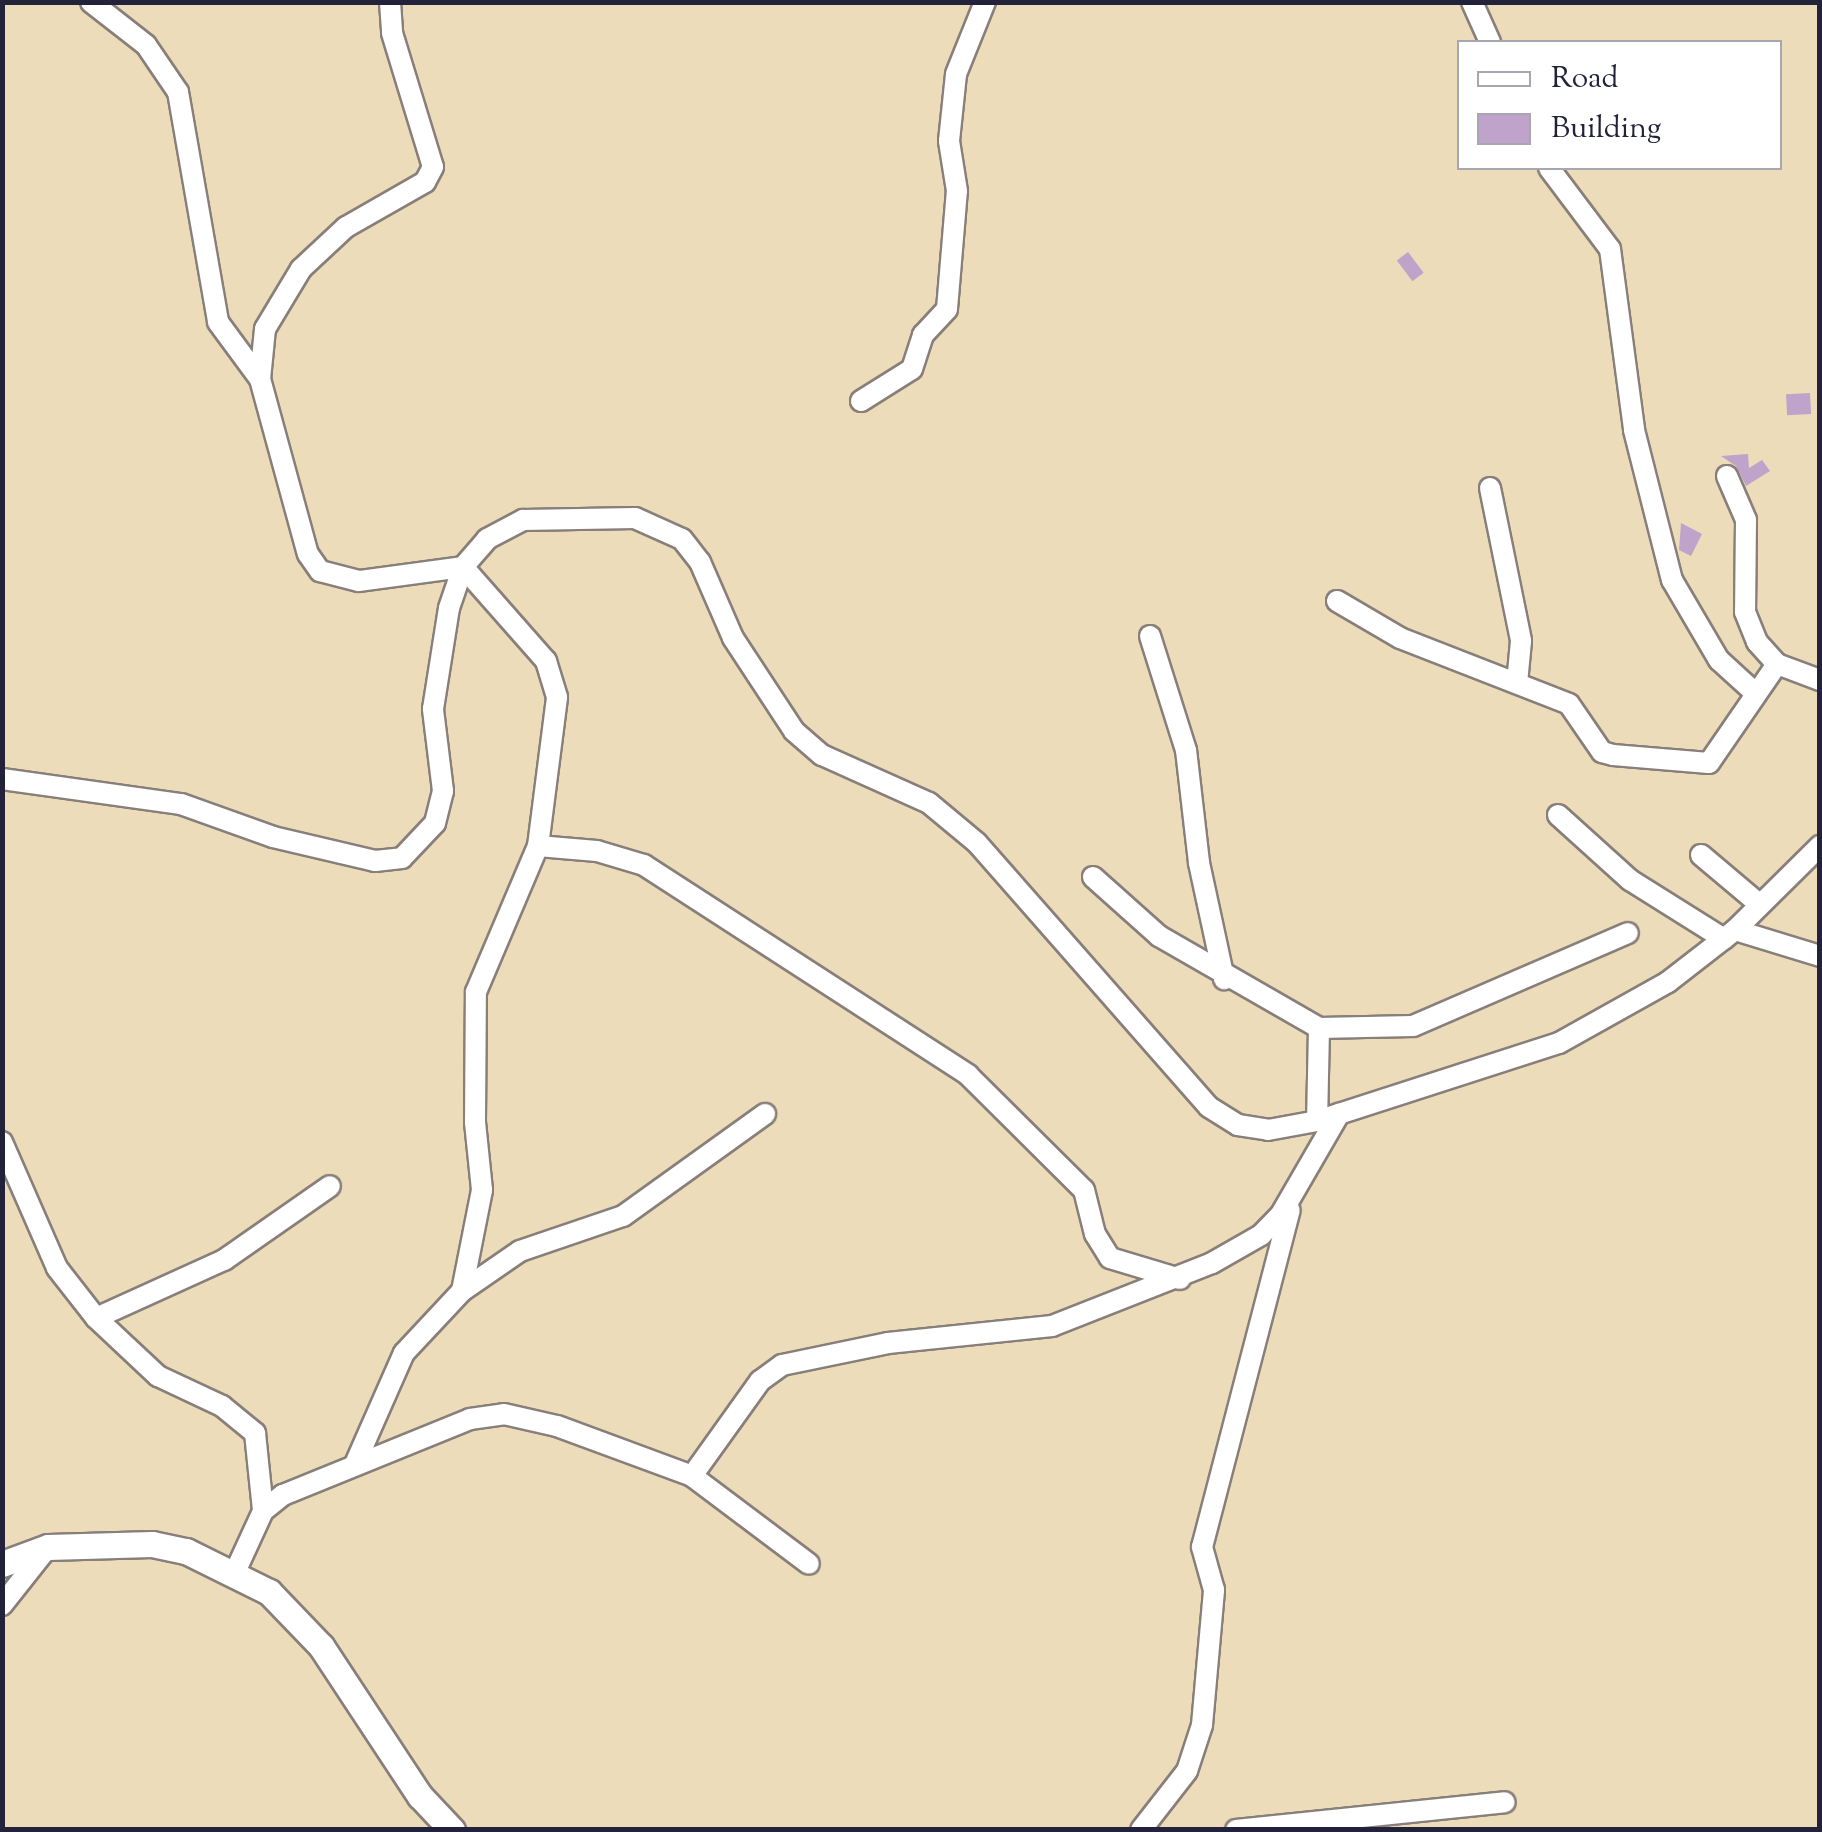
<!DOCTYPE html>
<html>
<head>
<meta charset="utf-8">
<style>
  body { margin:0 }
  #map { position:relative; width:1822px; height:1832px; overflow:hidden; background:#eddcb9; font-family:"Sorts Mill Goudy",serif }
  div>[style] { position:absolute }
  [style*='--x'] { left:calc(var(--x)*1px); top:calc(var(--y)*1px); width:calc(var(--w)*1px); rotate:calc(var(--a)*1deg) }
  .building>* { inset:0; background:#bfa3ca; transform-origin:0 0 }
  .roads { filter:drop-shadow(2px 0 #887f7a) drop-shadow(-2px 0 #887f7a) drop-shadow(0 2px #887f7a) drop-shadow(0 -2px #887f7a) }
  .minor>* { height:20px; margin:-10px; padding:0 10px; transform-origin:10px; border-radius:10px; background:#fff }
  .major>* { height:25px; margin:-12.5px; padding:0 12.5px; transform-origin:12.5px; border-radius:12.5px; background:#fff }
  span { translate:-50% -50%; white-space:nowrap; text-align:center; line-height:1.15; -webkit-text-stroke:8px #fff; paint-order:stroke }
  .frame { position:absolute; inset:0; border:5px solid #22223b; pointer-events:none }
  .legend { position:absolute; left:1457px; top:40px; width:325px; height:130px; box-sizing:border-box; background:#fff; border:2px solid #a7a7b1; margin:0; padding:12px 18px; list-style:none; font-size:30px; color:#22223b }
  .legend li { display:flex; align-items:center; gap:20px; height:50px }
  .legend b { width:50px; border:2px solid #a7a7b1 }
</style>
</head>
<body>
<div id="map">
  <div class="building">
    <div style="left:1408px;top:252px;width:26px;height:14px;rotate:53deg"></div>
    <div style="left:1810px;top:393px;width:21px;height:24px;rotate:87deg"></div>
    <div style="clip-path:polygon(1748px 454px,1749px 468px,1762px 460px,1770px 471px,1746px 486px,1736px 466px,1721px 456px)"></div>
    <div style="clip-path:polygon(1681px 523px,1702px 534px,1691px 556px,1679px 550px)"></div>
  </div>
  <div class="roads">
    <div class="minor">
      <div style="--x:91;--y:2;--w:70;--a:38"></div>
      <div style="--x:146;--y:45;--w:57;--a:55.8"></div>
      <div style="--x:178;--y:92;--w:233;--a:80.1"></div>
      <div style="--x:218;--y:322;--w:71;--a:53.6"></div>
      <div style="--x:390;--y:2;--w:31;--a:86"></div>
      <div style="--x:392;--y:33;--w:140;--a:73"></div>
      <div style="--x:433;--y:167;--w:17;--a:118"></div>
      <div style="--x:425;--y:182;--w:91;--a:150.3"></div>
      <div style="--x:346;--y:227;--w:62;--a:137"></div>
      <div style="--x:301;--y:269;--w:70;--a:121"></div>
      <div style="--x:265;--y:329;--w:50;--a:95.7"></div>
      <div style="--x:260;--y:379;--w:181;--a:74.7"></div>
      <div style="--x:308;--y:554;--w:21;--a:55"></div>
      <div style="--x:320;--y:571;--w:40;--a:14.4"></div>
      <div style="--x:359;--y:581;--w:105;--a:-7.7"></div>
      <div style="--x:1472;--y:2;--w:44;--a:65.8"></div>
      <div style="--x:1549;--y:168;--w:101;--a:53"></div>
      <div style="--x:1610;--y:249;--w:183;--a:82.4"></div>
      <div style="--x:1634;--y:430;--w:155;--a:75.8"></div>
      <div style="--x:1672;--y:580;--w:93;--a:59.6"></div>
      <div style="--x:1719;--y:660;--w:47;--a:42.4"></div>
      <div style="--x:861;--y:401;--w:60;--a:-32.1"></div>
      <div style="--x:912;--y:369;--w:36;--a:-72"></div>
      <div style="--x:923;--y:335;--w:35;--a:-47"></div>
      <div style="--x:947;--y:309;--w:118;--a:-85.2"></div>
      <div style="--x:957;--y:191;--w:51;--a:-99.1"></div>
      <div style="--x:949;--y:141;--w:67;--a:-84"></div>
      <div style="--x:956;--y:74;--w:78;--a:-68.1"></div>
      <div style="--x:1727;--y:476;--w:48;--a:66.6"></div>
      <div style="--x:1746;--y:520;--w:92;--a:90.6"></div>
      <div style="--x:1745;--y:612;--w:32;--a:68"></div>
      <div style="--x:1757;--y:642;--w:30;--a:48"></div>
      <div style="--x:1777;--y:664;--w:46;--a:20.4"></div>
      <div style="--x:1490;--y:488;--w:156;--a:78.5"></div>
      <div style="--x:1521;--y:641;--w:42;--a:95.4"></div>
      <div style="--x:1337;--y:601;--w:73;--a:30.4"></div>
      <div style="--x:1400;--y:638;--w:181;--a:21.3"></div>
      <div style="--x:1569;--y:704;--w:58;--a:55.5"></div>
      <div style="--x:1602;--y:752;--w:11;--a:15"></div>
      <div style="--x:1613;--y:755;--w:96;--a:4.8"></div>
      <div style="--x:1709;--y:763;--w:120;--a:-55.5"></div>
      <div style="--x:1150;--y:636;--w:120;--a:72.5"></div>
      <div style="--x:1186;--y:750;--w:114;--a:83.4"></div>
      <div style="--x:1199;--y:863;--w:119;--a:77.8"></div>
      <div style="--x:2;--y:779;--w:181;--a:8"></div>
      <div style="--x:181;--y:804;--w:98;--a:19.7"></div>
      <div style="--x:273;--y:837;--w:105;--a:13.2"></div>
      <div style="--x:375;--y:861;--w:27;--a:-6"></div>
      <div style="--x:402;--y:858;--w:48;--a:-46.7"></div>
      <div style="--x:435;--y:823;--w:33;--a:-76"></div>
      <div style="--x:443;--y:791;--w:83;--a:-97"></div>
      <div style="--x:433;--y:709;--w:102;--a:-81"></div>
      <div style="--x:449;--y:608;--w:43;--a:-71.1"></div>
      <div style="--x:463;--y:567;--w:37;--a:-49"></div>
      <div style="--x:487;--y:539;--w:41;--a:-27.8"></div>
      <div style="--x:523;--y:520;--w:112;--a:-1"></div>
      <div style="--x:635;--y:518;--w:51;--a:24.1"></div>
      <div style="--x:682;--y:539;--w:29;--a:52"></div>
      <div style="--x:700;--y:562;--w:83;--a:66.5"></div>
      <div style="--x:733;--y:638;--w:111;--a:56.7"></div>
      <div style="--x:794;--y:731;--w:37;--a:41"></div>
      <div style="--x:822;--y:755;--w:117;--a:24.2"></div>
      <div style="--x:929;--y:803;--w:62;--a:39.8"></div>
      <div style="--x:977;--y:843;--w:351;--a:48.7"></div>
      <div style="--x:1209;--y:1107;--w:34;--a:32"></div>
      <div style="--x:1238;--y:1125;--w:30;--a:9"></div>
      <div style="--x:1268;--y:1130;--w:50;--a:-10.4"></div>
      <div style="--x:1317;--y:1121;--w:254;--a:-17.9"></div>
      <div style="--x:1559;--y:1043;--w:125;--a:-29.2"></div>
      <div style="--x:1668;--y:982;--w:85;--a:-37.8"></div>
      <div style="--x:1735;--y:930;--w:120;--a:-44.7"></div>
      <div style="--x:1558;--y:815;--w:97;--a:42.1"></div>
      <div style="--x:1630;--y:880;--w:111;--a:32.1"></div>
      <div style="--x:538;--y:846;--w:59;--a:4.8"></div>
      <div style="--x:597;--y:851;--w:49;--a:16.6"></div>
      <div style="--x:644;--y:865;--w:386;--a:32.9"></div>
      <div style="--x:968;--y:1075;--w:163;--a:44.8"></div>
      <div style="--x:1084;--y:1190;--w:45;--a:76"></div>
      <div style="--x:1095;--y:1234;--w:28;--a:58"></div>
      <div style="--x:1110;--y:1258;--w:73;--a:16.7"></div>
      <div style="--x:1701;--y:855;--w:75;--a:40.1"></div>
      <div style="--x:1093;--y:877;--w:89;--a:41.8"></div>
      <div style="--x:1159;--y:936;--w:185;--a:29.9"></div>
      <div style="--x:1319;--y:1028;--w:93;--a:91.2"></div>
      <div style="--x:1735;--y:930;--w:89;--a:17"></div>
      <div style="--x:1319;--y:1028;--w:94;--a:-1.2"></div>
      <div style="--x:1413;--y:1026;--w:234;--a:-23.4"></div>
      <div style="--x:2;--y:1142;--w:137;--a:66.4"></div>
      <div style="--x:57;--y:1268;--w:63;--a:52"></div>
      <div style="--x:96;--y:1318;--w:85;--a:43.1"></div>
      <div style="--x:158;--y:1376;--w:71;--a:25.1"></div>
      <div style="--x:222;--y:1406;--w:43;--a:39.3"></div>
      <div style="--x:255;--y:1433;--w:78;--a:84.1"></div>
      <div style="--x:462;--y:1291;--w:103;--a:-78.8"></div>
      <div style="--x:482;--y:1190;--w:68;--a:-95.9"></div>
      <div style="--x:475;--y:1122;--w:130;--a:-89.6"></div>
      <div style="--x:476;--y:992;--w:159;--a:-67"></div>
      <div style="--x:538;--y:846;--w:150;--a:-82.7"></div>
      <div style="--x:557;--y:697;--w:38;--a:-107"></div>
      <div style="--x:546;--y:661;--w:125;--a:-131.4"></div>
      <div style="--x:96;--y:1318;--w:141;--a:-24.4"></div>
      <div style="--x:224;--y:1260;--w:129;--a:-34.9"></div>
      <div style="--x:355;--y:1464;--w:121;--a:-66.2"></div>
      <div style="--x:404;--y:1353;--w:85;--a:-46.9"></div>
      <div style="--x:462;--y:1291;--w:70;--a:-34.6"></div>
      <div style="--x:520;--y:1251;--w:109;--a:-18.8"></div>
      <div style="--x:623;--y:1216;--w:175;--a:-35.7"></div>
      <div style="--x:692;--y:1476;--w:117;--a:-54.4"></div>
      <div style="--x:760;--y:1381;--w:27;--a:-36"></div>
      <div style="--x:782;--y:1365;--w:108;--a:-11.7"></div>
      <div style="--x:888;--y:1343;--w:165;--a:-5.9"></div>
      <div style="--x:1052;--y:1326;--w:172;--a:-21.5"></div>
      <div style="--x:1212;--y:1263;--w:56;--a:-29.7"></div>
      <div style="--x:1261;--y:1235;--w:29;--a:-46"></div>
      <div style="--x:1281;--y:1214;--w:116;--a:-59.9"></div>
      <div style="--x:235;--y:1572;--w:67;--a:-65.3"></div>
      <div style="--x:263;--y:1511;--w:26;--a:-39"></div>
      <div style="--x:283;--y:1495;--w:202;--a:-22.1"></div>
      <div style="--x:470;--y:1419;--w:34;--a:-8"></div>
      <div style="--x:504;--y:1414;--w:54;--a:12.8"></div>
      <div style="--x:557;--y:1426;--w:144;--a:20.3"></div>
      <div style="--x:692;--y:1476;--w:146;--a:36.9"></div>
      <div style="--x:2;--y:1605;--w:74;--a:-51.6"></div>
      <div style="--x:1141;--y:1830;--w:75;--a:-52.1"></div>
      <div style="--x:1187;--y:1771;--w:48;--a:-71.9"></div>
      <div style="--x:1202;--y:1725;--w:136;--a:-84.9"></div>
      <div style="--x:1214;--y:1590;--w:45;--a:-105.6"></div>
      <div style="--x:1202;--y:1547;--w:348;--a:-75.4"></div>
      <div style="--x:1236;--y:1830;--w:270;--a:-5.9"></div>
    </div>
    <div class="major">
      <div style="--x:2;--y:1564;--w:49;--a:-20.3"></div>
      <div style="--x:48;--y:1547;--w:104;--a:-1.7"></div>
      <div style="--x:152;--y:1544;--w:35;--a:12"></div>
      <div style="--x:186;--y:1551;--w:93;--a:26.3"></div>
      <div style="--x:269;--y:1592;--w:75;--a:46.1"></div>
      <div style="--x:321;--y:1646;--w:180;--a:56.6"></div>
      <div style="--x:420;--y:1796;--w:47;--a:46.7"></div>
    </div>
  </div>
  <div class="frame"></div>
  <ul class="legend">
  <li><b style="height:12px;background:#fff"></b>Road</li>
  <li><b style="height:28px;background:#bfa3ca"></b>Building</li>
  </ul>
</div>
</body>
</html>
